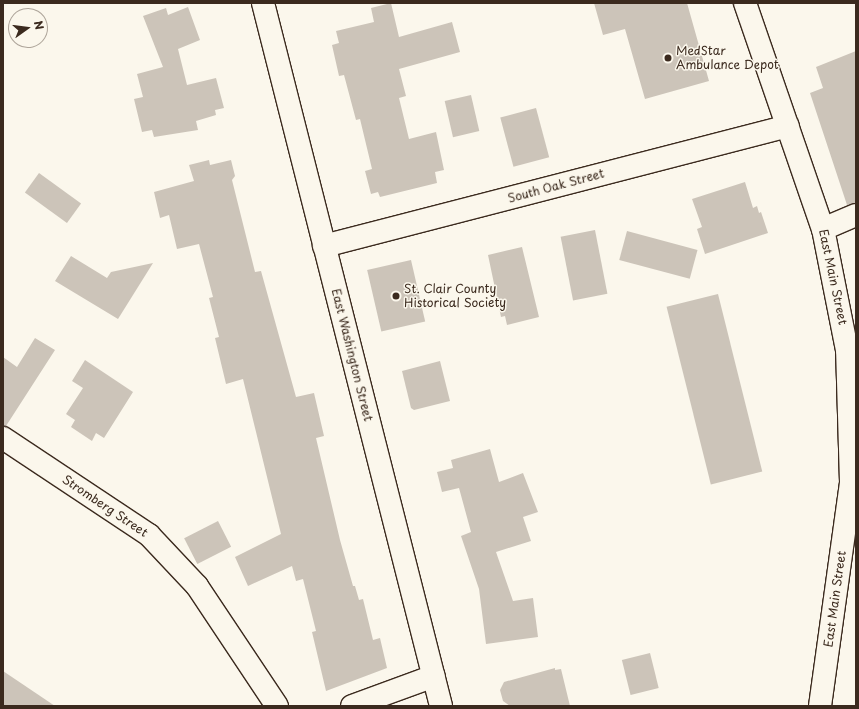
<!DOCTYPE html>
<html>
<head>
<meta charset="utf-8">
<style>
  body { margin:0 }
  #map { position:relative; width:859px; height:709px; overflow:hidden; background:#fbf7ec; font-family:"Playpen Sans",sans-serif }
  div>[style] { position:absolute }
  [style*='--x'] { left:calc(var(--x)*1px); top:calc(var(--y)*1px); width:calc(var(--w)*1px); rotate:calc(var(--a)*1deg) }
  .building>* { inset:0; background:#ccc4b9; transform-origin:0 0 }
  .roads { filter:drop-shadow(1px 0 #3b2a1e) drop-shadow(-1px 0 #3b2a1e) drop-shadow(0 1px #3b2a1e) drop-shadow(0 -1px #3b2a1e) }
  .minor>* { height:22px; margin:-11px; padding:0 11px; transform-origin:11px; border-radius:11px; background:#fbf7ec }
  .tertiary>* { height:22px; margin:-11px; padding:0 11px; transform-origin:11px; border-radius:11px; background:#fbf7ec }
  .secondary>* { height:22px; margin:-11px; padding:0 11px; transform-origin:11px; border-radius:11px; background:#fbf7ec }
  .dots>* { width:11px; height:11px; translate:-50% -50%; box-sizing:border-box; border:2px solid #fbf7ec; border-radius:50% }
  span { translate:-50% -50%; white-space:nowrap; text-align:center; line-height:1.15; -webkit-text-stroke:3px #fbf7ec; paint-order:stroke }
  .poi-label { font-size:12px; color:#3b2a1e }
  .left { translate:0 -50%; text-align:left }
  .street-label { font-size:12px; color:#3b2a1e }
  .frame { position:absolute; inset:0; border:4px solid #3b2a1e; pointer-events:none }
  .north { position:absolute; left:8px; top:8px; width:40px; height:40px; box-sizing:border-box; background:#fbf7ec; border:1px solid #aea59a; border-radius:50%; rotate:76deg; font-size:11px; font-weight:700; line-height:16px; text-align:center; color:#3b2a1e }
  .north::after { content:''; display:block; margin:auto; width:14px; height:18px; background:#3b2a1e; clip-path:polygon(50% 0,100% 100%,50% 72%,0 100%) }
</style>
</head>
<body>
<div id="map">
  <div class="building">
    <div style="clip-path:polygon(391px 3px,399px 37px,452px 22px,460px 52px,399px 69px,406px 96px,399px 98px,409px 139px,436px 132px,444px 170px,435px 172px,437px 183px,380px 197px,378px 192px,371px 194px,365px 171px,372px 169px,360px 119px,356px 120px,344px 75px,339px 76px,332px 45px,339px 43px,336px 31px,374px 22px,371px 8px)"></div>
    <div style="clip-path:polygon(594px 3px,687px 3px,709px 81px,645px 99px,625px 29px,603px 35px)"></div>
    <div style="clip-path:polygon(188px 7px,200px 40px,178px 49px,187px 85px,216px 78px,224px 108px,215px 110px,216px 115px,196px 121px,198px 130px,154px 137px,152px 130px,142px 132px,134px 99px,143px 97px,137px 74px,163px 67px,143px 16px,166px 8px,168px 15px)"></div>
    <div style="clip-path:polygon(856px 51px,856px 203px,847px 205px,810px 93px,823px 88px,816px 67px)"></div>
    <div style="left:471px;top:95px;width:37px;height:27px;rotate:77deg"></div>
    <div style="left:536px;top:108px;width:51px;height:37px;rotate:75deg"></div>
    <div style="clip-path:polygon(209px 160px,210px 165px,231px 160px,235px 176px,232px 180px,255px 272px,261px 271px,296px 397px,314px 393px,324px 436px,316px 438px,340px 540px,353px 586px,355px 586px,359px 600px,363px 599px,373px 640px,380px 638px,387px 668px,326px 691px,312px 632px,316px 631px,303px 579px,296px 581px,292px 566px,248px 586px,235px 557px,281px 534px,243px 379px,226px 384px,215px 338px,219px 337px,209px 298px,213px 297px,199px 244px,177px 249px,169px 215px,160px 218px,154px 192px,194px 181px,189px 165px)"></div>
    <div style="left:39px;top:173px;width:52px;height:24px;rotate:36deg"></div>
    <div style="clip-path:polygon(745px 182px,753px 208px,757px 206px,759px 213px,761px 212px,768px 233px,705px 254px,697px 229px,702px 227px,692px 199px)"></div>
    <div style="left:595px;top:230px;width:65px;height:35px;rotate:79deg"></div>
    <div style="left:627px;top:231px;width:73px;height:30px;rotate:15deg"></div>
    <div style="clip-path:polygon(522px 247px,539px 317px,507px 325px,505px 316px,501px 317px,488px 255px)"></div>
    <div style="clip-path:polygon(71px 256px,107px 278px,111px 272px,153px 263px,118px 319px,55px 281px)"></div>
    <div style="left:411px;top:260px;width:63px;height:45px;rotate:77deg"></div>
    <div style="left:718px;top:294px;width:183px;height:53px;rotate:76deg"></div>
    <div style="clip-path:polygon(35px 338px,55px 350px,6px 426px,3px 426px,3px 357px,17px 367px)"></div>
    <div style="clip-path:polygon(85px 360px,133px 392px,104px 438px,96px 433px,92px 441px,71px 427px,75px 420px,66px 414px,83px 388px,72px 381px)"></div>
    <div style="clip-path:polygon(440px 361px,450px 401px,414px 410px,411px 408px,402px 371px)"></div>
    <div style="clip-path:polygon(490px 449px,499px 482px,523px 473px,538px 512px,523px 517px,531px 541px,496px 552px,513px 601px,533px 598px,538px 637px,486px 644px,479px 589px,461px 536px,471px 532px,459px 488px,442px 492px,437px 472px,453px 468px,451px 460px)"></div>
    <div style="left:218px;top:521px;width:29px;height:38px;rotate:63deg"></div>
    <div style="left:650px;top:653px;width:36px;height:29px;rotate:76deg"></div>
    <div style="clip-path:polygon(555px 668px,555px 670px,561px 669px,570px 706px,510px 706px,503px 701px,500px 690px,504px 682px)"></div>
    <div style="clip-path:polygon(3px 671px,55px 706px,3px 706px)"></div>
  </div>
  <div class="roads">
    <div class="minor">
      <div style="--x:324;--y:246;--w:479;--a:-14.5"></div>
      <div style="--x:3;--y:438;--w:175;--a:33.6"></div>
      <div style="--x:149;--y:535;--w:70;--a:46.7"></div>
      <div style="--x:197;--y:586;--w:144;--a:56.3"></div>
      <div style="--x:352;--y:706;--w:87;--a:-20.1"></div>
    </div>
    <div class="tertiary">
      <div style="--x:745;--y:3;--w:239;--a:71"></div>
    </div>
    <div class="secondary">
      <div style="--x:263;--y:3;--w:725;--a:75.79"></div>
      <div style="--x:820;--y:706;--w:226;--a:-82.1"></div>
      <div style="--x:851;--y:482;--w:132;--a:-91.7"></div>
      <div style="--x:847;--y:350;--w:123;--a:-101.2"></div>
      <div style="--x:823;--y:229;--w:36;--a:-23"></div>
    </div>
  </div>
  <div class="dots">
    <div style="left:668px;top:58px;background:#3b2a1e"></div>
    <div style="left:396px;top:296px;background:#3b2a1e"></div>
  </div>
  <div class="poi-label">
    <span class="left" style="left:676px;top:58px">MedStar<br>Ambulance Depot</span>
    <span class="left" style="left:404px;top:296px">St. Clair County<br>Historical Society</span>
  </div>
  <div class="street-label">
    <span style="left:556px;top:186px;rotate:-15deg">South Oak Street</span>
    <span style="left:833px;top:277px;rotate:78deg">East Main Street</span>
    <span style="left:352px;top:355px;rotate:76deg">East Washington Street</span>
    <span style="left:105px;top:506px;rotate:34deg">Stromberg Street</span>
    <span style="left:835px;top:599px;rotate:-82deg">East Main Street</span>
  </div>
  <div class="frame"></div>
  <div class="north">N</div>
</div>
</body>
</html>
